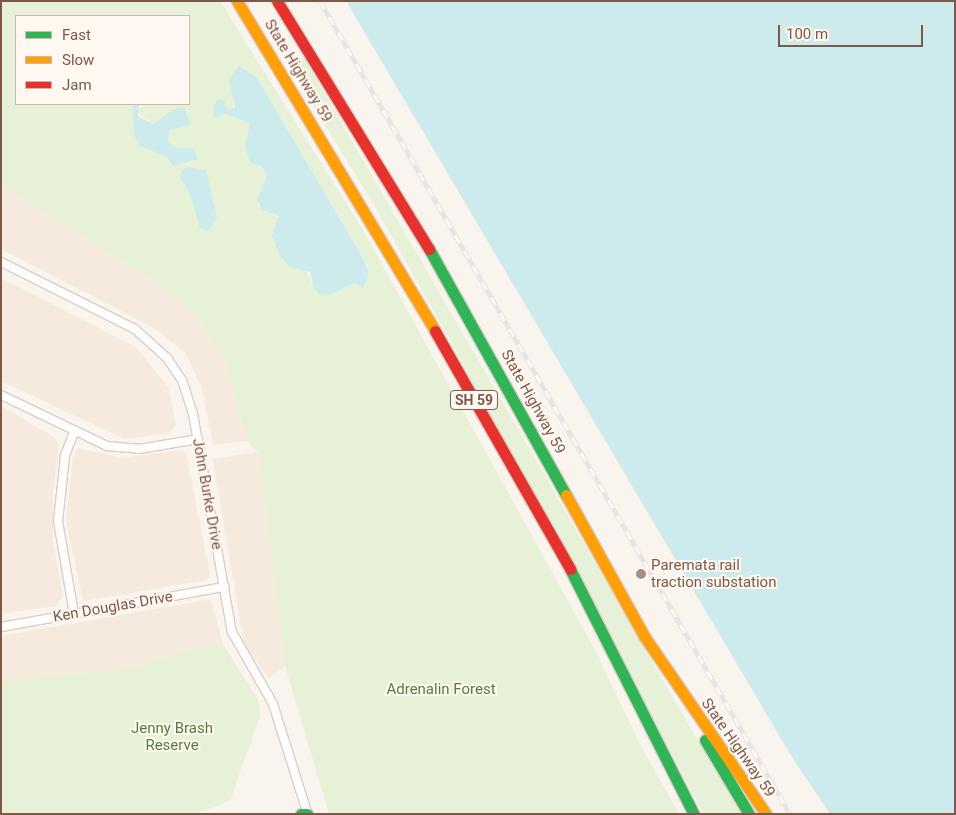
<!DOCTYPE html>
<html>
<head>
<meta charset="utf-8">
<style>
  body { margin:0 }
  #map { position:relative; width:956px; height:815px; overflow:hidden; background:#f9f4ee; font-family:Roboto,sans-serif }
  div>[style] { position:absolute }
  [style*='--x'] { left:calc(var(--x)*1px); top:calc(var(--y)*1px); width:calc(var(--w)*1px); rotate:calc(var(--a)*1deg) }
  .residential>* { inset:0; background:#f6eade }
  .green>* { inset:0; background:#e7f1d7 }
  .water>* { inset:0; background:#cdeaec }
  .roads { filter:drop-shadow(1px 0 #d8cfc9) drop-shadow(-1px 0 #d8cfc9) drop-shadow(0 1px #d8cfc9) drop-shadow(0 -1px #d8cfc9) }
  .street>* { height:8px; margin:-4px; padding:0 4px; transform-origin:4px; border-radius:4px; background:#fefdfc }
  .fast>* { height:11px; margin:-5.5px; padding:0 5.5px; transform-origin:5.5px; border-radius:5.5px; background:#30b455 }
  .slow>* { height:11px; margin:-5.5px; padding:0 5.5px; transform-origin:5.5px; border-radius:5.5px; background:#ff9f0a }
  .jam>* { height:11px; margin:-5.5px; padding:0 5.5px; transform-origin:5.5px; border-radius:5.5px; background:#e5322d }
  .rail>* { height:5px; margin-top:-2.5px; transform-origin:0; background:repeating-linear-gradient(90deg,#fff9f2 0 9px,#e6e3e6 0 18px); box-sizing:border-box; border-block:1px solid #e6e3e6 }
  .dots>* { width:14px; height:14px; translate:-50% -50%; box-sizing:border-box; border:2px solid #fff9f2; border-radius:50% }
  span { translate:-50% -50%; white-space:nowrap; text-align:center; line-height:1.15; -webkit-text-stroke:4px #fff9f2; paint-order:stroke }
  .shield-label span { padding:1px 4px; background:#fff9f2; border:1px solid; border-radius:4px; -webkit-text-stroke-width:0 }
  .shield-label { font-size:14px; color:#7d5949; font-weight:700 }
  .street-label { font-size:15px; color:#7d5949 }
  .poi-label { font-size:15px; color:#7d5949 }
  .left { translate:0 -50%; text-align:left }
  .park-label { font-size:15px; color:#527e3c }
  .frame { position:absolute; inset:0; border:2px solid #7d5949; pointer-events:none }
  .legend { position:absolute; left:15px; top:15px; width:175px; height:90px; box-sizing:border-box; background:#fff9f2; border:1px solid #cbb9ae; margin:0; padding:6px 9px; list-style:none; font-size:15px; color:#7d5949 }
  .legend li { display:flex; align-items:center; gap:10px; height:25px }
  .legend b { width:25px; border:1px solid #cbb9ae }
  .scale { position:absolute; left:778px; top:25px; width:145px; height:22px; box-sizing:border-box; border:2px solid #7d5949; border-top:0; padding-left:6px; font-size:15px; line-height:18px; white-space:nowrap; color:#7d5949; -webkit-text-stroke:4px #fff9f2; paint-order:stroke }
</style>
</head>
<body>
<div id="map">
  <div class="residential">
    <div style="clip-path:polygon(1px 186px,163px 287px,198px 318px,224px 358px,247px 441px,213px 445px,202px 389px,186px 354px,154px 328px,1px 249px)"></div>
    <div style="clip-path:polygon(1px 278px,136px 347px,168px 387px,176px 425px,169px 433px,124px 439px,1px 381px)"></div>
    <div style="clip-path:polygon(1px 406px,54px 437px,59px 444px,53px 490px,53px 542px,63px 596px,56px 606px,1px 614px)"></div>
    <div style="clip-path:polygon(78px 448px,122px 458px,181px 450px,186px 453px,210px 574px,208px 580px,83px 601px,66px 521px,73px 458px)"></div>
    <div style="clip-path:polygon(258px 452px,286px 666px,269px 678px,244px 644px,213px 459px)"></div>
    <div style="clip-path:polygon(211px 599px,223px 644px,188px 650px,131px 668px,1px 681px,1px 636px)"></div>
  </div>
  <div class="green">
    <div style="clip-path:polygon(evenodd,1px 1px,220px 1px,363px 230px,594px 648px,641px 746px,679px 814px,329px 814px,286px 669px,258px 452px,247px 441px,224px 358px,198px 318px,163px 287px,1px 186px,1px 1px,16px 16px,189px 16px,189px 104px,144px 104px,137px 112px,153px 124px,167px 115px,187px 109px,191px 125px,169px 131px,168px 142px,176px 148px,190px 148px,197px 159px,173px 166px,166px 156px,138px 144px,133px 104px,16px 104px,16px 16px,1px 1px,257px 78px,368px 266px,364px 287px,354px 283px,330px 295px,312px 283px,306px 269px,289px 267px,274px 244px,273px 233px,280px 219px,259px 207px,257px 200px,267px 176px,245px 146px,250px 124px,227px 114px,214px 118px,214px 107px,224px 105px,227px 110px,234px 109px,232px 86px,257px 78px)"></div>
    <div style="clip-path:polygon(303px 56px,654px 665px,741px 814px,704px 814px,455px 349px,374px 205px,288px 64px)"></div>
    <div style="clip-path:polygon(223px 644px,259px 701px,260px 716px,230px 801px,194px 814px,1px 814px,1px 681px,131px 668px,188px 650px)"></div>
  </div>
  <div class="water">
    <div style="clip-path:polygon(346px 1px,955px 1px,955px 814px,830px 814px,793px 759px)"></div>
    <div style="clip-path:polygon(239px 66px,257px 78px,363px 258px,369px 272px,363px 288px,354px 283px,330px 295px,320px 294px,314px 288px,310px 272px,289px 267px,279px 254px,272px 236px,279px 216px,262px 210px,257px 200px,267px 176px,262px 167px,250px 162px,245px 146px,250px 124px,227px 114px,214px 118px,213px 107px,218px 99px,224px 100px,227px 110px,235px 107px,229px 79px)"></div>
    <div style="clip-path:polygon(133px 104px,144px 104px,139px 106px,138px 116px,153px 124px,176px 108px,185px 107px,191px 125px,169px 131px,168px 142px,176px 148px,194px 148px,198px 159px,173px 166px,166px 156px,140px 146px,134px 135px)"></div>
    <div style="clip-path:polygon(188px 167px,206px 170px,217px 219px,207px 231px,200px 228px,189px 191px,180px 178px,182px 170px)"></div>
  </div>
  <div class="roads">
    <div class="street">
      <div style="--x:1;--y:262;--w:150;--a:26.6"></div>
      <div style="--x:135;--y:329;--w:43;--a:42.2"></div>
      <div style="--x:167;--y:358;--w:27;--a:56"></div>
      <div style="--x:182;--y:380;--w:36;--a:72"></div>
      <div style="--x:193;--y:414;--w:221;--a:79.9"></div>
      <div style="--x:232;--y:632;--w:83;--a:60.3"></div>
      <div style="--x:273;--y:704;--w:113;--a:72.5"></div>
      <div style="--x:1;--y:395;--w:118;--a:25.7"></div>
      <div style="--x:107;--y:446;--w:32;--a:5"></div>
      <div style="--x:139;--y:449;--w:60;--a:-9.6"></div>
      <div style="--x:74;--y:432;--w:26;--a:111"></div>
      <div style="--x:65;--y:456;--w:65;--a:96.1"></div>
      <div style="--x:58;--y:521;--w:94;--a:80.2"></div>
      <div style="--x:1;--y:627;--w:227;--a:-10.2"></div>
    </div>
    <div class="fast">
      <div style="--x:429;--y:249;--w:282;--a:60.9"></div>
      <div style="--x:570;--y:569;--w:275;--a:63.2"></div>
      <div style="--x:705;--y:740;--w:86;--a:59.3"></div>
      <div style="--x:301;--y:814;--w:6;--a:0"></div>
    </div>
    <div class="slow">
      <div style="--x:237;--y:1;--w:385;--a:59"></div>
      <div style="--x:566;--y:495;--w:161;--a:61"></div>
      <div style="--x:644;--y:636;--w:216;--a:55.6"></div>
    </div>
    <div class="jam">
      <div style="--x:277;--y:1;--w:291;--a:58.5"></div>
      <div style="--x:435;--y:331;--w:274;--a:60.4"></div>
    </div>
  </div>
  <div class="rail">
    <div style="--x:320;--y:1;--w:939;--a:59.97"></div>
  </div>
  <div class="dots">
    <div style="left:641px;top:574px;background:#a88f83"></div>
  </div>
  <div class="shield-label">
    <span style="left:474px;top:400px">SH 59</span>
  </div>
  <div class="street-label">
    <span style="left:298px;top:71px;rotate:59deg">State Highway 59</span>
    <span style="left:533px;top:402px;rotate:61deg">State Highway 59</span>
    <span style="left:207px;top:494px;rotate:80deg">John Burke Drive</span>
    <span style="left:113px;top:607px;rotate:-10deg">Ken Douglas Drive</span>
    <span style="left:738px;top:748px;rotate:55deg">State Highway 59</span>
  </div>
  <div class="poi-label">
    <span class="left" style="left:651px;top:574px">Paremata rail<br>traction substation</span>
  </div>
  <div class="park-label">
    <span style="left:441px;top:690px">Adrenalin Forest</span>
    <span style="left:172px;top:737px">Jenny Brash<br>Reserve</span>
  </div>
  <div class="frame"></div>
  <ul class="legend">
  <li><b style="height:6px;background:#30b455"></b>Fast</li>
  <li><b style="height:6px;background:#ff9f0a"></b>Slow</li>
  <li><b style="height:6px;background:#e5322d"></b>Jam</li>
  </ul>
  <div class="scale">100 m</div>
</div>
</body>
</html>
